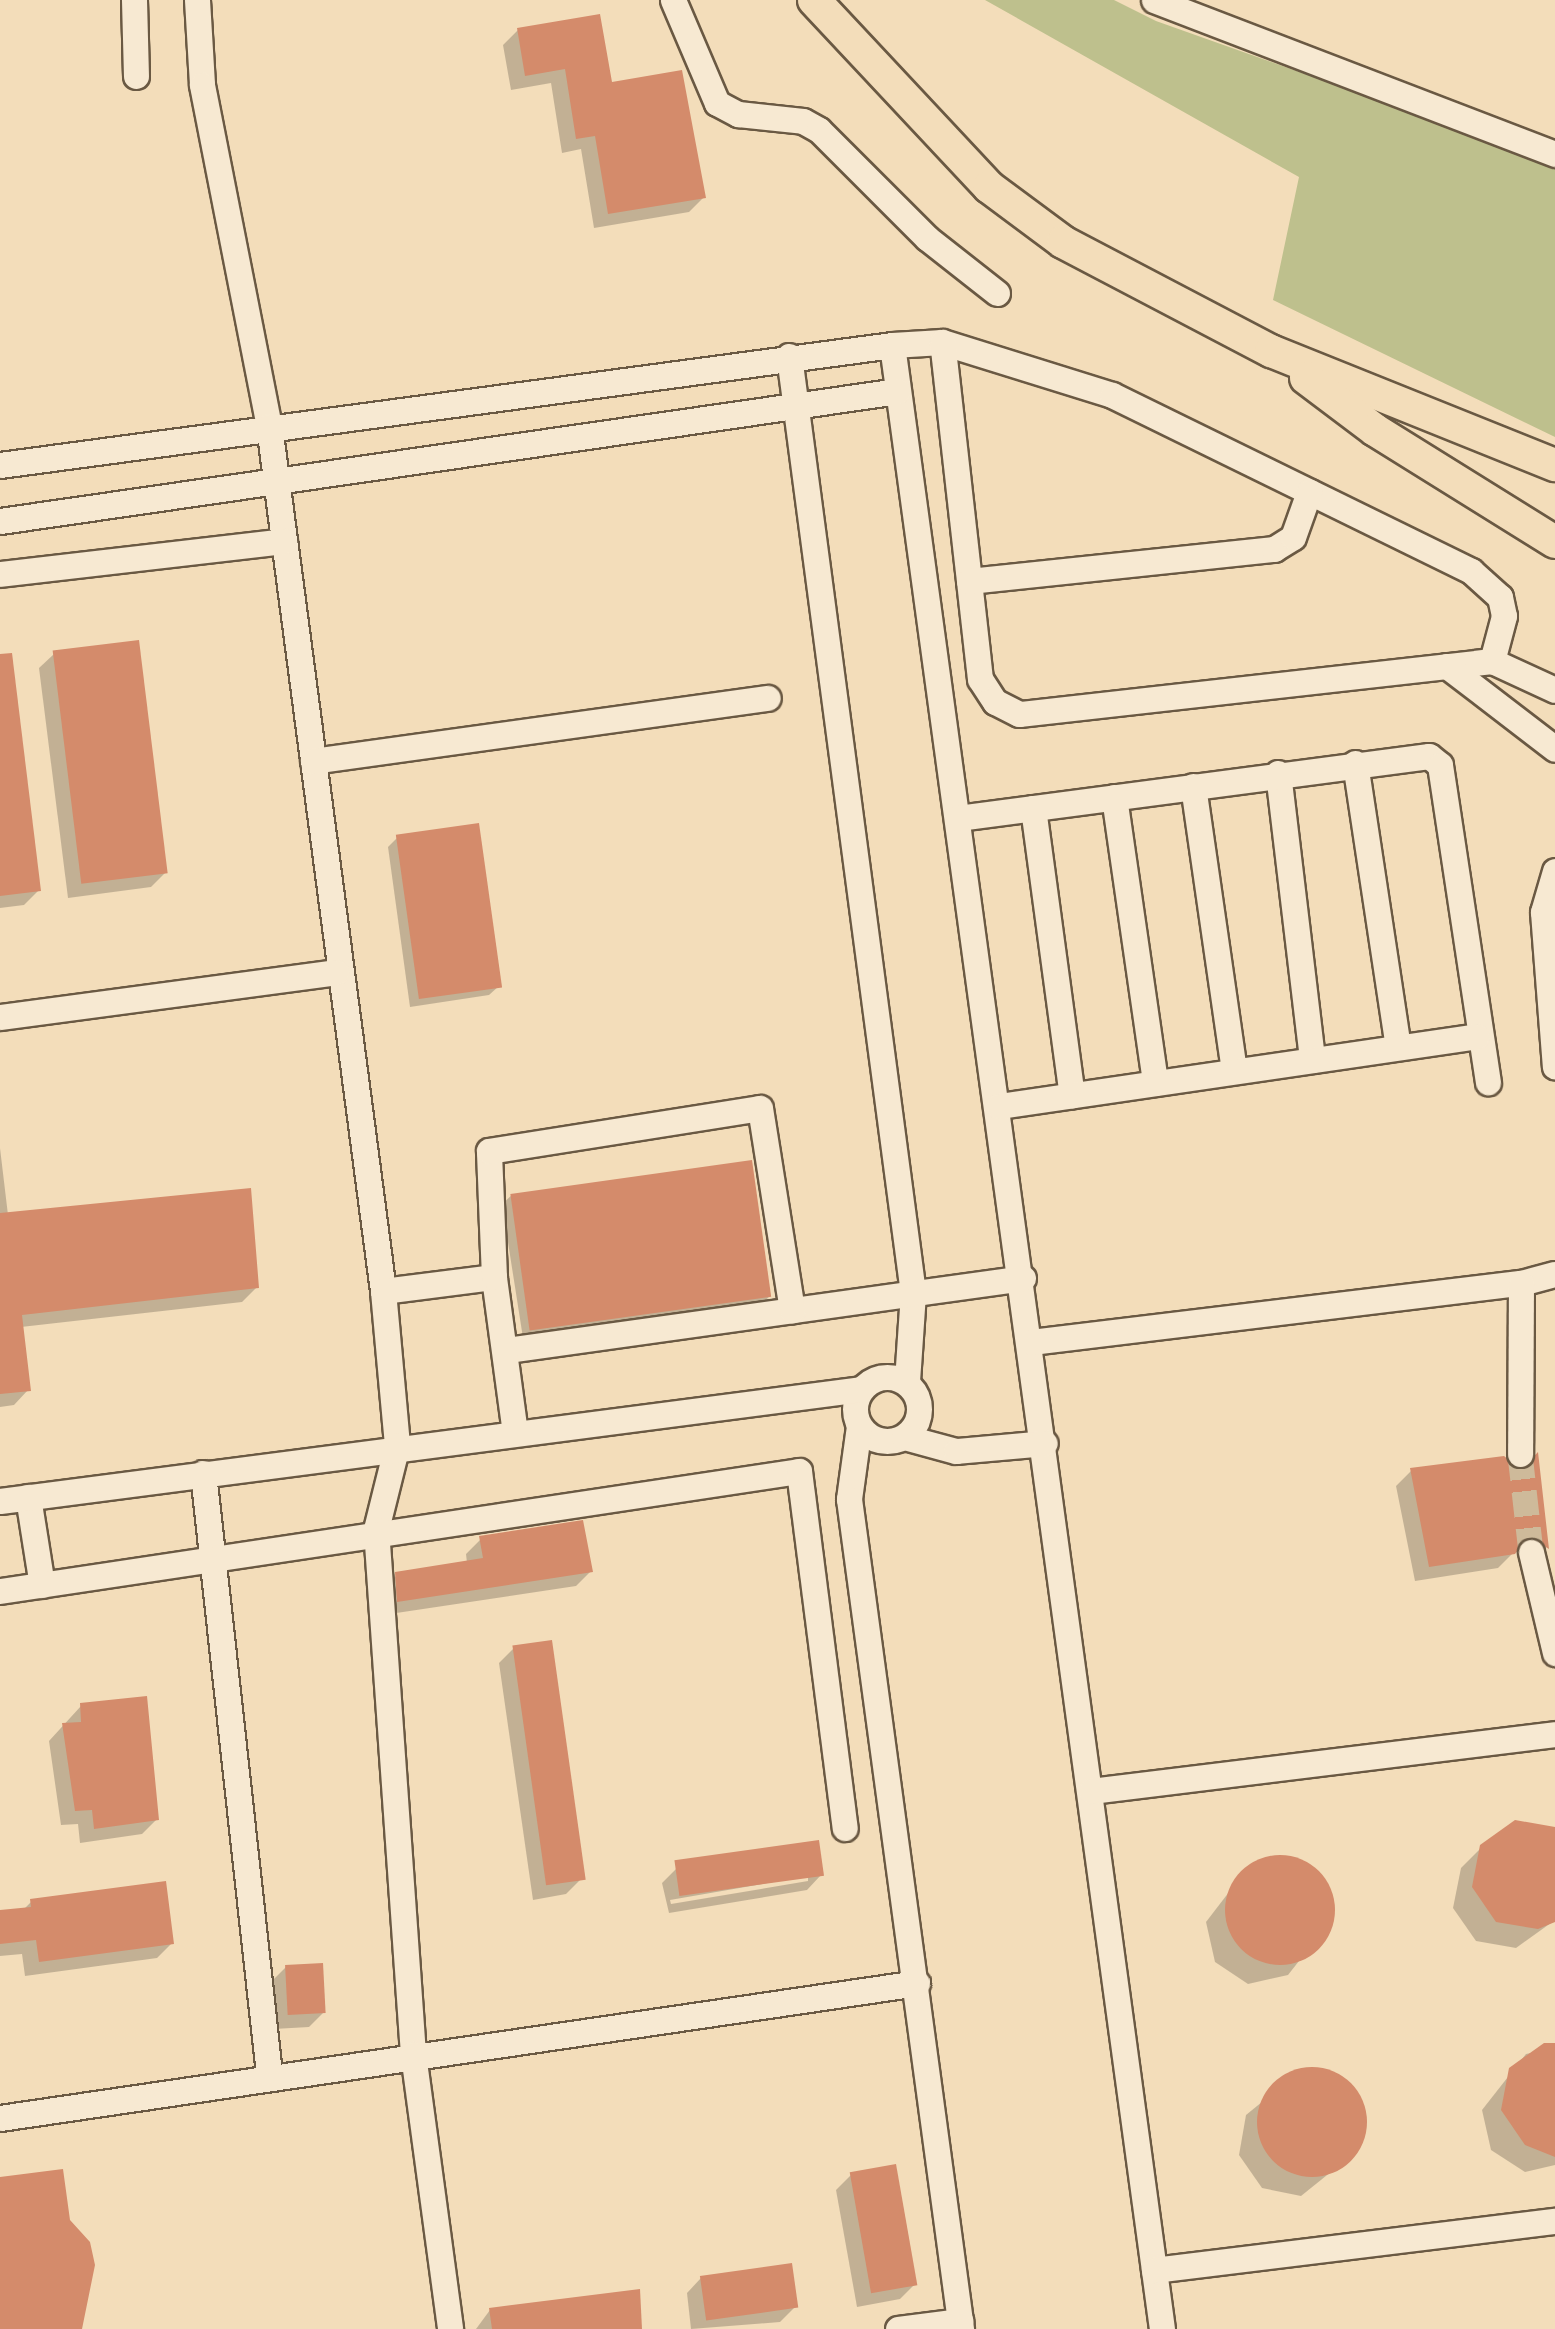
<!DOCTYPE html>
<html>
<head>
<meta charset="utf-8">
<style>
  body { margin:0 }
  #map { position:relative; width:1555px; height:2329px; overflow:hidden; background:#f3ddba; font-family:"IM FELL French Canon",serif }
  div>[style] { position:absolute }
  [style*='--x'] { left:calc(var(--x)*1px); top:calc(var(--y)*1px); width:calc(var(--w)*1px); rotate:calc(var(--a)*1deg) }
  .green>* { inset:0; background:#bec08d }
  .shadow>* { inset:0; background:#0003 }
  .building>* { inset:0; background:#d48b6b; transform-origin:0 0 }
  .round { border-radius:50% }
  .minor-tunnel>* { height:25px; margin-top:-12.5px; transform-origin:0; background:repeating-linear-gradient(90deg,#ceba9a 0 25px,transparent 0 37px) }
  .roads { filter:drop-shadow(2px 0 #6a5943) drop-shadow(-2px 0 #6a5943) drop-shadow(0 2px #6a5943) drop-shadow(0 -2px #6a5943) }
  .minor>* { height:25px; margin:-12.5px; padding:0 12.5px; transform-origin:12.5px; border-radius:12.5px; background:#f7e9d2 }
  .minor>.ring { margin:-12.5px; padding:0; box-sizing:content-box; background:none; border:25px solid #f7e9d2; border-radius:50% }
  .major>* { height:32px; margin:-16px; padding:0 16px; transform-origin:16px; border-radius:16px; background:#f3ddba }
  span { translate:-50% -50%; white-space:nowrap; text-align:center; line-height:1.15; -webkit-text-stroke:8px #f7e9d2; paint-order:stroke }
</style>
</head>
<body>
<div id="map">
  <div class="green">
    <div style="clip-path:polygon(985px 0,1114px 0,1156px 21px,1555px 163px,1555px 437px,1273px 300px,1299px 177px)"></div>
  </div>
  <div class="shadow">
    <div style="clip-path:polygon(518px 30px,609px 85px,704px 197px,689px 212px,594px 228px,581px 149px,562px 153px,551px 83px,511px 90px,503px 45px)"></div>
    <div style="clip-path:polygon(54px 654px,166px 872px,151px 887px,68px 898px,39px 668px)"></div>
    <div style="clip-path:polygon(0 662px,39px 890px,24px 905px,0 908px)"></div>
    <div style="clip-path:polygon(397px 838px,499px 986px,489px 995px,410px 1007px,388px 847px)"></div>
    <div style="clip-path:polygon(0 1148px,8px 1215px,257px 1287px,242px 1302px,21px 1327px,28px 1390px,14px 1405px,0 1407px)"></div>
    <div style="clip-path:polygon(512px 1195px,770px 1296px,760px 1305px,523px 1338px,502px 1204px)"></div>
    <div style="clip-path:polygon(1537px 1457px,1546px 1548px,1532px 1562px,1515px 1551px,1498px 1568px,1415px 1581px,1396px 1486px,1411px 1471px,1521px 1473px)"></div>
    <div style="clip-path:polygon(481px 1539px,591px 1571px,576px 1586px,383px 1615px,382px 1590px,397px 1575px,467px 1563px,466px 1554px)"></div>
    <div style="clip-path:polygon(514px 1648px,581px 1879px,566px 1894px,533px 1900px,499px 1663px)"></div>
    <div style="clip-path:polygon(81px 1706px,157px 1819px,142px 1834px,80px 1843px,78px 1824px,61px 1825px,49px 1741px)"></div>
    <div style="clip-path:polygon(1555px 1830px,1555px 1920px,1516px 1948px,1476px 1941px,1453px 1908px,1461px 1868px,1482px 1847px)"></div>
    <div style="clip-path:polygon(1289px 1858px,1323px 1880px,1332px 1919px,1288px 1975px,1248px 1984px,1215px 1962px,1206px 1922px,1249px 1866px)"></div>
    <div style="clip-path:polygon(evenodd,677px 1868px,821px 1875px,807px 1890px,669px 1913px,662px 1883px,677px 1868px,808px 1876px,808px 1881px,671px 1904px,670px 1900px,808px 1876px)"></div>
    <div style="clip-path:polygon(32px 1901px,172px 1943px,157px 1958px,25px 1976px,22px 1954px,0 1956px,0 1912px,23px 1910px)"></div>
    <div style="clip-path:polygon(286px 1967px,324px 2012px,309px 2027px,274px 2029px,271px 1982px)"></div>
    <div style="clip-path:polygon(1555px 2048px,1555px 2165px,1525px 2172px,1491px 2150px,1482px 2110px,1526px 2054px)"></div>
    <div style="clip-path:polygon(1301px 2070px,1341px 2078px,1364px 2111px,1357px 2151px,1301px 2196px,1262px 2188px,1239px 2155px,1246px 2115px)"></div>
    <div style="clip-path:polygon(851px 2175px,915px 2284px,900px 2299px,857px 2307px,836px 2190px)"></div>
    <div style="clip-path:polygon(701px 2278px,795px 2307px,780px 2322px,691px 2329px,687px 2293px)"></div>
    <div style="clip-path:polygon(490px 2310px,640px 2329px,476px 2329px)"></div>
  </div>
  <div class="building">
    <div style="clip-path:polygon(600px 14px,612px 82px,682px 70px,706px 198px,608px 214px,595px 136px,576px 139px,565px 69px,525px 76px,517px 28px)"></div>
    <div style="left:139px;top:640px;width:235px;height:87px;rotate:83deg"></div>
    <div style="clip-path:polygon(12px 653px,41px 891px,0 896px,0 654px)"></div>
    <div style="left:479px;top:823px;width:166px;height:84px;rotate:82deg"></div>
    <div style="left:752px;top:1160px;width:138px;height:244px;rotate:82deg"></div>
    <div style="clip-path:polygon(251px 1188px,259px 1288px,22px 1315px,31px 1391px,0 1394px,0 1213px)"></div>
    <div style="clip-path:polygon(1538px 1452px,1549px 1549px,1528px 1536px,1515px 1554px,1429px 1567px,1410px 1468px,1504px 1456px,1521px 1470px)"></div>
    <div style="clip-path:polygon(583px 1520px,593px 1572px,397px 1602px,395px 1572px,483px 1558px,479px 1536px)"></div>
    <div style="left:552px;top:1640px;width:242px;height:40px;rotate:82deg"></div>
    <div style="clip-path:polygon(147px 1696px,159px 1820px,94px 1829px,92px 1810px,75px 1811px,62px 1723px,81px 1722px,80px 1703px)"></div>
    <div style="clip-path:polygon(1515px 1820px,1555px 1827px,1555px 1922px,1538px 1929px,1496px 1922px,1472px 1887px,1480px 1845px)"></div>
    <div style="left:819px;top:1840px;width:36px;height:146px;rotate:82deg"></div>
    <div class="round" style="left:1225px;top:1855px;width:110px;height:110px"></div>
    <div style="clip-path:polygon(166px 1881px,174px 1944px,39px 1962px,36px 1940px,0 1944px,0 1910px,31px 1907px,30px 1899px)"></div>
    <div style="left:323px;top:1963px;width:50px;height:38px;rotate:87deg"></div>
    <div style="clip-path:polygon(1544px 2043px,1555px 2043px,1555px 2157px,1525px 2145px,1501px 2110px,1509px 2068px)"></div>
    <div class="round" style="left:1257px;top:2067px;width:110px;height:110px"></div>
    <div style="left:896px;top:2164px;width:123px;height:47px;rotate:80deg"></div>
    <div style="clip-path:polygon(63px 2169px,70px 2220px,90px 2242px,95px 2265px,82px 2329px,0 2329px,0 2177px)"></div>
    <div style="left:792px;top:2263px;width:45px;height:93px;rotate:82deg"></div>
    <div style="clip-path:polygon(640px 2289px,642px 2329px,492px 2329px,489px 2308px)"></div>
  </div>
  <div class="minor-tunnel">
    <div style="--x:1520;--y:1454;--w:99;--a:83.6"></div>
  </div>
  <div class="roads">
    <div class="minor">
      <div style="--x:134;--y:0;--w:76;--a:88.5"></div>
      <div style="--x:197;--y:0;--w:85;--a:86.6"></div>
      <div style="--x:202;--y:85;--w:348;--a:78.9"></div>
      <div style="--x:269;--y:426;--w:872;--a:82.49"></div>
      <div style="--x:383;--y:1291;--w:155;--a:84.8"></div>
      <div style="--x:397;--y:1445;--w:87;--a:104"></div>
      <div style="--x:376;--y:1529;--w:526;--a:85.97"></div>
      <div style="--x:413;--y:2054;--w:277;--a:82.3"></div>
      <div style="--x:673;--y:0;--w:112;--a:66.9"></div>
      <div style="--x:717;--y:103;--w:24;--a:28"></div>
      <div style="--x:738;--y:114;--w:65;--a:6.1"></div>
      <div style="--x:803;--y:121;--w:18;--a:29"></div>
      <div style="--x:819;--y:130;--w:153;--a:45"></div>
      <div style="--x:927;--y:238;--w:89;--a:38.2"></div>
      <div style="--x:1154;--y:0;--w:430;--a:21"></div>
      <div style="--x:892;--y:345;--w:50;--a:-3.4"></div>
      <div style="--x:942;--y:342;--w:178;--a:17.3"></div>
      <div style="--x:1112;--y:395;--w:400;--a:26.1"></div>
      <div style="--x:1471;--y:571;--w:39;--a:42"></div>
      <div style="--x:1500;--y:597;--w:19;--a:78"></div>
      <div style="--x:1504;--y:616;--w:47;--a:104.9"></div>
      <div style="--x:1492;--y:661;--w:476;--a:173.6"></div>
      <div style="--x:1019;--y:714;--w:27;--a:-153"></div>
      <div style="--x:995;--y:702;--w:27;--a:-123"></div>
      <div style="--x:980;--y:679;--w:339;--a:-96.4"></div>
      <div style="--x:789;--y:356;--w:945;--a:82.46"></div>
      <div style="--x:913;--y:1293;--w:89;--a:93.9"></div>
      <div style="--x:0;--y:465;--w:900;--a:-7.66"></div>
      <div style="--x:892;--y:345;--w:2002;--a:82.25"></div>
      <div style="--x:0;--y:521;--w:907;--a:-8.24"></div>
      <div style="--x:0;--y:574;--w:286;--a:-6.6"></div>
      <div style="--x:969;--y:581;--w:307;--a:-6"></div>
      <div style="--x:1274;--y:549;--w:22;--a:-32"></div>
      <div style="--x:1293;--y:537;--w:48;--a:-70.4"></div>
      <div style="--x:1492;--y:661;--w:69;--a:24.7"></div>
      <div style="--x:1447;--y:666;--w:136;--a:37.5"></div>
      <div style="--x:313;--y:761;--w:459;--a:-7.9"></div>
      <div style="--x:1355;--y:763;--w:287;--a:81.4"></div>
      <div style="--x:1278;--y:773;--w:289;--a:83.2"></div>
      <div style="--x:1193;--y:786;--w:288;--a:81.8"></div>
      <div style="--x:1114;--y:797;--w:289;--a:81.8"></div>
      <div style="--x:1033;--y:808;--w:290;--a:82.3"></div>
      <div style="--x:958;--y:818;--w:475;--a:-7.5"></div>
      <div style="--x:1429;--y:756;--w:14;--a:39"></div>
      <div style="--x:1440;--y:765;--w:321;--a:81.4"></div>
      <div style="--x:1555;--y:871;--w:43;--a:106.3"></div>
      <div style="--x:1543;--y:912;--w:155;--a:85.6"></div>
      <div style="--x:0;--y:1017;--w:339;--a:-7.6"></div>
      <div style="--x:999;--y:1106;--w:483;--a:-8.3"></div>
      <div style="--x:1521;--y:1283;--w:35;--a:-15"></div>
      <div style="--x:383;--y:1291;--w:112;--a:-7.2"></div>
      <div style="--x:1031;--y:1342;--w:494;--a:-6.9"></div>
      <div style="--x:1521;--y:1283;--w:171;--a:90.3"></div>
      <div style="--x:507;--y:1350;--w:521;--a:-7.94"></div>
      <div class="ring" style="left:855px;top:1377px;width:39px;height:39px"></div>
      <div style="--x:859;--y:1426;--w:74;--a:97.8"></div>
      <div style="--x:849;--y:1499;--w:838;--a:82.31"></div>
      <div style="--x:515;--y:1433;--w:157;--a:-97.7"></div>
      <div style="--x:494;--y:1277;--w:126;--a:-92.3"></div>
      <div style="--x:489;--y:1151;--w:274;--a:-9"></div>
      <div style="--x:760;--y:1108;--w:205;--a:81"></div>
      <div style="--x:904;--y:1437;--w:54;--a:15.1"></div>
      <div style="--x:956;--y:1451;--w:89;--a:-5.1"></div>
      <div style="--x:203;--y:1473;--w:605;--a:83.73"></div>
      <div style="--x:28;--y:1497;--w:89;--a:81"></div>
      <div style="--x:0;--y:1501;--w:868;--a:-7.41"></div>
      <div style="--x:1531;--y:1552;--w:104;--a:76.6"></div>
      <div style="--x:0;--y:1591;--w:808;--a:-8.54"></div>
      <div style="--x:799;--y:1471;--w:360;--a:82.7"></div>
      <div style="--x:1091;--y:1791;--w:467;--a:-7"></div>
      <div style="--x:0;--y:2118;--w:927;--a:-8.37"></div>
      <div style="--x:1154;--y:2270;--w:404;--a:-7"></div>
      <div style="--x:898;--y:2329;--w:63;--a:-7.4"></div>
    </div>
    <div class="major">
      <div style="--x:814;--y:0;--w:256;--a:46.9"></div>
      <div style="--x:989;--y:187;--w:92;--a:36.6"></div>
      <div style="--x:1063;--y:242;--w:235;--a:27.7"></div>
      <div style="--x:1271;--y:351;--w:306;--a:21.9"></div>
      <div style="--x:1306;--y:378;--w:86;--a:37"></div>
      <div style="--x:1375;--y:430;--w:212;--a:31.9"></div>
    </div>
  </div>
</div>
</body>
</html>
